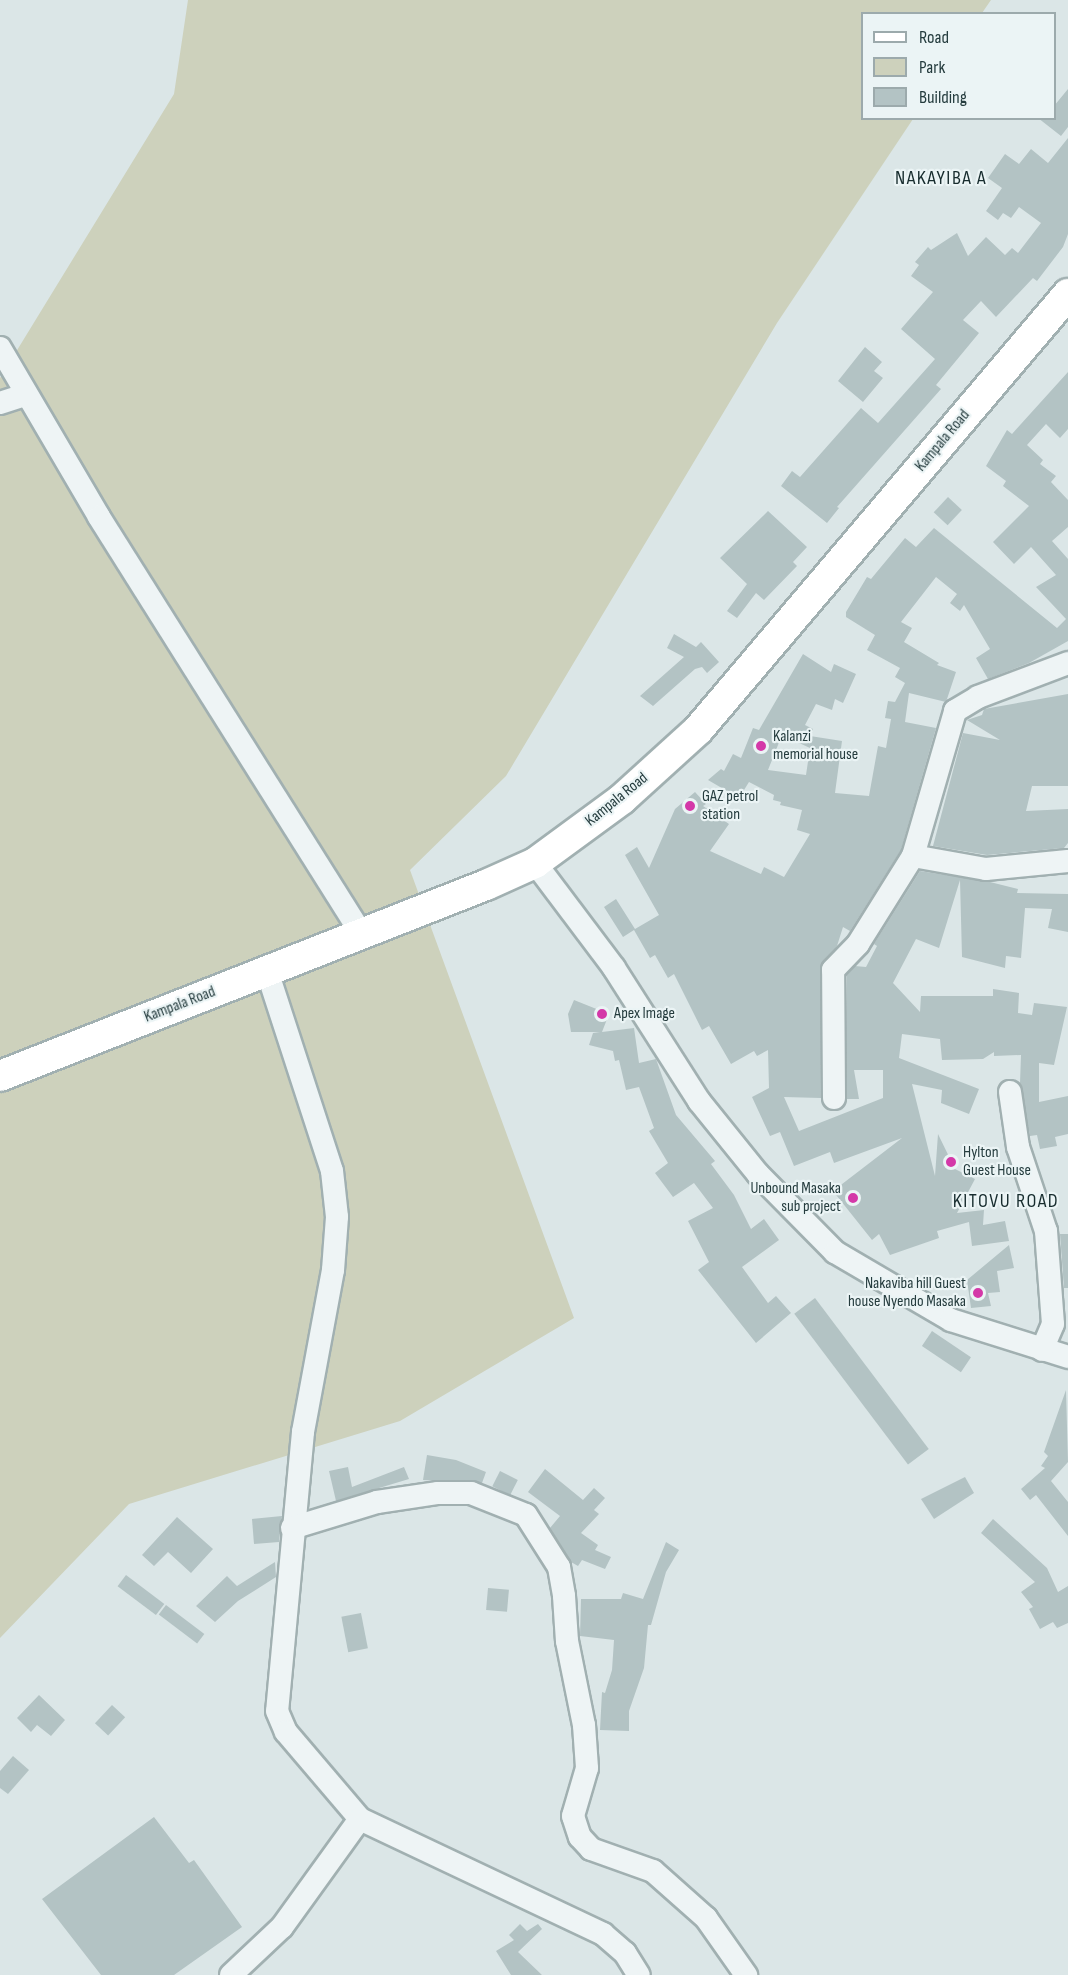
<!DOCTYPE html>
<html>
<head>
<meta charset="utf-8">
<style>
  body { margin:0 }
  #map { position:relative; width:1068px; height:1975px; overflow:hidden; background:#dbe6e7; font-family:"Sofia Sans Condensed",sans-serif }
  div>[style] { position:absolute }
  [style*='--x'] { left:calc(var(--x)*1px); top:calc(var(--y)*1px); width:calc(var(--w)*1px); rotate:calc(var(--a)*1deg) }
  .green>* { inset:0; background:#cdd1bc }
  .building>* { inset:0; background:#b3c3c4; transform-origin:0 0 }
  .roads { filter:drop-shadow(2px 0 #a1b0b1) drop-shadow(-2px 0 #a1b0b1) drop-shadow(0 2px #a1b0b1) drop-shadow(0 -2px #a1b0b1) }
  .minor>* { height:22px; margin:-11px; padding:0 11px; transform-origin:11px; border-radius:11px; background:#eef4f5 }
  .major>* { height:30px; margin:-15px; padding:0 15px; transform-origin:15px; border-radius:15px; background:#fff }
  .dots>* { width:16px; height:16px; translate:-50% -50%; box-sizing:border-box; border:3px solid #ebf4f5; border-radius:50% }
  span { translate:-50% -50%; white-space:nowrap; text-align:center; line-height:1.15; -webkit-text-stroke:4.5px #ebf4f5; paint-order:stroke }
  .street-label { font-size:16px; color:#253c3e }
  .poi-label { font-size:16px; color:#253c3e }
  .left { translate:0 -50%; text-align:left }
  .right { translate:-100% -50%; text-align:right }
  .quarter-label { font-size:20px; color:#172c2e; letter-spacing:1.5px }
  .legend { position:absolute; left:861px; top:12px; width:195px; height:108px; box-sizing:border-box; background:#ebf4f5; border:2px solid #9caaac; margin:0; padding:8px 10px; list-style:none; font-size:18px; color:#253c3e }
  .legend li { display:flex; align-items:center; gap:12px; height:30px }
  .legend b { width:30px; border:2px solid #9caaac }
</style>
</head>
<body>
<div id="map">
  <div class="green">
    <div style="clip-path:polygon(188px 0,991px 0,982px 13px,862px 14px,862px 118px,913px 119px,777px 323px,506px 776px,410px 870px,574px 1318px,400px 1421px,129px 1504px,0 1638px,0 378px,174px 94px)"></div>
  </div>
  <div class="building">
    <div style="clip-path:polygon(1068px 89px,1068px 127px,1061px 136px,1038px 118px,1054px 118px,1054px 106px)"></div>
    <div style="clip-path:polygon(1068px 138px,1068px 234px,1063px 247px,1037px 281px,1033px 278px,996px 317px,981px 301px,963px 320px,979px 333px,936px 385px,941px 389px,837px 507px,839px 508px,827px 523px,781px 486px,792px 471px,800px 477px,861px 408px,878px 423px,935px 359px,901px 329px,933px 292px,911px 276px,919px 265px,915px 262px,928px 247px,931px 250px,957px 233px,968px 256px,986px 237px,1005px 255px,1012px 248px,1018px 253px,1041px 223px,1019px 207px,1011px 218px,1003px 213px,998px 220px,986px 211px,1002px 188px,988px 178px,1005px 154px,1019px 164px,1031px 149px,1048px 163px)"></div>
    <div style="clip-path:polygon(865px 347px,882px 362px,874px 371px,883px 378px,863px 402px,838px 381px)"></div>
    <div style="clip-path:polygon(evenodd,1068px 372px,1068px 429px,1060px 438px,1046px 424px,1027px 445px,1043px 460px,1040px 464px,1056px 476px,1051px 482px,1068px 500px,1068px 527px,1052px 541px,1068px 559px,1068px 641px,1029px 663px,988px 679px,976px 658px,990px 649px,964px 605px,960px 611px,950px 603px,957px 594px,936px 577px,901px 622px,912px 628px,904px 642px,939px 663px,937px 665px,956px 672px,946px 702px,909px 693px,905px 722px,936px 728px,901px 850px,850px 931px,843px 927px,837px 946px,820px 969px,821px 1098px,784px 1097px,799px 1131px,883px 1098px,883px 1070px,854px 1070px,859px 1099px,847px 1099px,847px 975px,855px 966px,866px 967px,877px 946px,874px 944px,920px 871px,990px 882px,1018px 889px,1017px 893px,1068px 894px,1068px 932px,1048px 928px,1052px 909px,1025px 908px,1021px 958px,1006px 956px,1005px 968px,962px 957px,960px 880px,939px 948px,916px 939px,893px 983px,920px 1012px,921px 996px,993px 996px,993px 989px,1019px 993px,1018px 1013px,1032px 1015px,1034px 1003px,1067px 1007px,1054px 1065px,1039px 1063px,1039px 1102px,1068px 1096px,1068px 1134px,1055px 1137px,1057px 1146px,1040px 1149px,1037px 1135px,1030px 1136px,1020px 1083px,1021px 1055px,994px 1056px,994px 1052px,983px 1059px,942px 1060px,940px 1039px,902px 1034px,899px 1058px,979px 1089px,969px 1114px,941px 1103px,942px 1090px,912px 1084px,935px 1176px,938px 1134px,955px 1169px,975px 1179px,957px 1213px,984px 1210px,983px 1225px,1005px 1221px,1009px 1241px,972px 1246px,969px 1222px,937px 1231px,939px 1238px,890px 1255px,879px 1234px,872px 1240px,833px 1191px,902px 1138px,834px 1163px,830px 1152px,794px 1166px,780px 1132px,770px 1136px,752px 1097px,769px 1088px,768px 1050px,757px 1056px,754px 1051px,731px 1064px,709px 1026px,702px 1030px,674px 974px,668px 978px,655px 955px,650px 958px,634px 930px,623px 937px,604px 907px,616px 899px,635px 929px,659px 915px,625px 855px,637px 847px,649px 868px,675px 809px,695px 792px,706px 804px,703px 806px,729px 824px,710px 851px,761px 874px,764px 867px,784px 877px,810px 834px,797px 830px,802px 810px,780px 805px,781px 802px,773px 800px,774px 795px,749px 782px,739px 798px,708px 780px,721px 769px,724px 771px,733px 754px,741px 758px,753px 728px,759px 730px,803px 654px,831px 672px,834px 664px,856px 674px,843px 703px,835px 699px,832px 710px,816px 704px,805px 725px,813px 729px,810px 736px,842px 741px,835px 793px,869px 796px,878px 746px,886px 748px,891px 719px,885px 718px,888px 701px,895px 702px,905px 683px,895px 677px,900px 668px,867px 650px,875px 635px,846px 617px,846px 612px,867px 577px,871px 579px,905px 538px,916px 547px,934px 528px,1057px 628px,1066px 619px,1036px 587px,1056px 575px,1031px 547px,1014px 564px,993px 542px,1029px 506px,1003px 486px,1006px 481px,986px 466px,1007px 430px,1012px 434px,1068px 372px,782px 735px,810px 748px,806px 775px,768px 770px,782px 735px)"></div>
    <div style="left:948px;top:497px;width:19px;height:21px;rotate:43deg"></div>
    <div style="clip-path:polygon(768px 511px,807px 547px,793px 562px,797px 566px,764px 600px,756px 593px,737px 618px,727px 611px,747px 584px,720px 558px)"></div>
    <div style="clip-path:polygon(674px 634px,696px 647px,701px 642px,719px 662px,707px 673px,702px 667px,695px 669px,653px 706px,640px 696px,684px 657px,667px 648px)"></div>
    <div style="clip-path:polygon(1068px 694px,1068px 786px,1032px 786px,1026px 811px,1068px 809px,1068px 843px,1064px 848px,987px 855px,933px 846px,963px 733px,1000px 740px,967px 720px,982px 715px,984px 709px)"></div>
    <div style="clip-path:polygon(574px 1000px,609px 1014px,602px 1032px,634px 1028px,639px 1063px,656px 1059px,676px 1115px,715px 1161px,711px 1164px,734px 1195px,751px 1229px,764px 1219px,779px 1240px,742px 1267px,768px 1303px,776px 1296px,791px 1313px,756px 1343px,698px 1270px,709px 1262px,688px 1221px,713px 1208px,694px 1183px,673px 1197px,655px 1173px,668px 1163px,649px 1131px,654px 1128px,639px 1087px,626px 1090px,619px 1060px,615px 1061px,613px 1051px,589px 1045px,593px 1033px,600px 1032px,571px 1032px,568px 1014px)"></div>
    <div style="clip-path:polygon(1060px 1234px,1068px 1234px,1068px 1288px,1064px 1288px)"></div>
    <div style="clip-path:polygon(1009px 1245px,1014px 1268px,997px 1271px,1000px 1292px,988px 1293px,991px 1306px,971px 1308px,967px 1280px)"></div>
    <div style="left:815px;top:1298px;width:189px;height:26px;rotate:53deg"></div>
    <div style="left:932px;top:1331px;width:47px;height:18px;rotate:34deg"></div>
    <div style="clip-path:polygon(1066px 1390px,1068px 1462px,1051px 1481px,1068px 1502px,1068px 1536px,1036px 1495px,1030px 1500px,1021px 1489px,1045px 1468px,1041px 1466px,1048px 1456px,1044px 1452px)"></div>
    <div style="clip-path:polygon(427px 1455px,456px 1460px,486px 1472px,482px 1483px,423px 1480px)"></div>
    <div style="clip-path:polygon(348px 1467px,352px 1487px,404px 1467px,409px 1479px,336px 1501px,329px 1471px)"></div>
    <div style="clip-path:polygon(545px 1469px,583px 1500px,594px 1488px,605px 1498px,594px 1510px,599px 1514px,581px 1533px,598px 1545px,595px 1550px,611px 1557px,605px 1569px,582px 1560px,578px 1566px,571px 1562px,550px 1528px,560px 1516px,528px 1492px)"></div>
    <div style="left:500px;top:1471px;width:20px;height:17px;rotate:27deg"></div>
    <div style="clip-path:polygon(965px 1477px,974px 1493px,934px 1519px,921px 1499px)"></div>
    <div style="clip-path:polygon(282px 1516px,279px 1542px,254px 1544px,252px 1519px)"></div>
    <div style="clip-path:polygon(177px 1517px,213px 1549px,191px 1573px,168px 1552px,154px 1566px,142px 1555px)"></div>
    <div style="clip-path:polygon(993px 1519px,1047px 1568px,1058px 1592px,1068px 1586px,1068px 1623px,1057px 1628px,1053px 1622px,1040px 1629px,1029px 1609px,1033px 1607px,1021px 1592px,1035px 1582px,981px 1533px)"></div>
    <div style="clip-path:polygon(666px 1542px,679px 1550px,666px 1572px,651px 1625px,648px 1625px,644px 1668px,629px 1711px,629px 1731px,600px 1730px,602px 1692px,605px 1693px,612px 1670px,614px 1640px,580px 1636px,581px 1599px,621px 1599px,623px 1593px,643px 1599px)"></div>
    <div style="clip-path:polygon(275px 1562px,276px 1577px,238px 1601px,215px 1622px,196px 1606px,227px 1576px,237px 1586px)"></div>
    <div style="left:126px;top:1575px;width:48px;height:14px;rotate:37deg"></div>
    <div style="left:488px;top:1588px;width:21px;height:22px;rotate:5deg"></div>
    <div style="left:166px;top:1605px;width:48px;height:12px;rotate:37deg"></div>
    <div style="left:361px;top:1613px;width:36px;height:20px;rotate:79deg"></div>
    <div style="clip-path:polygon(39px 1695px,65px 1720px,51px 1736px,37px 1725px,31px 1732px,17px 1718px)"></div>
    <div style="left:112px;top:1705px;width:18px;height:25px;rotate:43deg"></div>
    <div style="clip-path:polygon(13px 1756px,29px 1770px,8px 1794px,0 1788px,0 1771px)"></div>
    <div style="clip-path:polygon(154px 1817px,189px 1863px,194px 1860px,242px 1927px,174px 1975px,101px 1975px,42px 1899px)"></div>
    <div style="clip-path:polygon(520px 1924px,527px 1931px,538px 1924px,542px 1929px,518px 1952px,542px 1975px,511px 1975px,496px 1951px,514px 1940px,509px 1935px)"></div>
  </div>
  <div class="roads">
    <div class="minor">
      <div style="--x:0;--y:348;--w:196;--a:59.6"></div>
      <div style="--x:99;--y:517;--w:490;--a:57.8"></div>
      <div style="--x:0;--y:403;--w:26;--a:-18"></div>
      <div style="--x:913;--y:856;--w:74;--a:10.1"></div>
      <div style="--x:986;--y:869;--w:82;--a:-5.6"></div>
      <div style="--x:535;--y:863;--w:131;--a:53"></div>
      <div style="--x:614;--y:968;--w:158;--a:57.4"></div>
      <div style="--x:699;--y:1101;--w:94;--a:51.1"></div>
      <div style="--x:758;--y:1174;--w:110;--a:45.4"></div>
      <div style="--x:835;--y:1252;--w:134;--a:30.4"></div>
      <div style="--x:951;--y:1320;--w:123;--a:17.5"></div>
      <div style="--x:267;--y:971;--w:210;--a:72"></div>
      <div style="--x:332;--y:1171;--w:46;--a:83.8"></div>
      <div style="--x:337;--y:1217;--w:53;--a:94.3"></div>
      <div style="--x:333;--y:1270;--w:165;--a:100.5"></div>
      <div style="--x:303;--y:1432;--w:280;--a:95.3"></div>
      <div style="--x:277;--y:1711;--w:23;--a:67"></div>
      <div style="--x:286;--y:1732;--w:114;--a:49.6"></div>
      <div style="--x:360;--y:1819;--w:269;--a:25.3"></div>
      <div style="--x:603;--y:1934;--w:29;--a:41"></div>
      <div style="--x:625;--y:1953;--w:26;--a:58"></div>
      <div style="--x:1010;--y:1092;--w:56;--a:81.7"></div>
      <div style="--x:1018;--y:1147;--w:89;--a:71.6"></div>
      <div style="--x:1046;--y:1231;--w:93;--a:85.7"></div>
      <div style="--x:1053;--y:1324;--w:28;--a:113"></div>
      <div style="--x:834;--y:1098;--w:128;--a:-90.4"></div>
      <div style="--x:833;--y:970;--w:36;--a:-46"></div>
      <div style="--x:858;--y:944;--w:104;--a:-58"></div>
      <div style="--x:913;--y:856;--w:151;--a:-73.8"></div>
      <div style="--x:955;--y:711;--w:27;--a:-31"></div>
      <div style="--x:978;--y:697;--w:96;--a:-20.7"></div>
      <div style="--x:292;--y:1528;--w:89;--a:-17"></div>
      <div style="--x:377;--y:1502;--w:62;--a:-8.4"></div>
      <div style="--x:438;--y:1493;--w:33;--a:0"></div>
      <div style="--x:471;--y:1493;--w:59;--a:21.8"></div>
      <div style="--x:526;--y:1515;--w:62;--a:57.6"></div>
      <div style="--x:559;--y:1567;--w:29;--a:80"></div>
      <div style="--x:564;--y:1596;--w:45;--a:86.2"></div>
      <div style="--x:567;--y:1641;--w:86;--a:78.6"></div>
      <div style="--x:584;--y:1725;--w:43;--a:86"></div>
      <div style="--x:587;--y:1768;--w:50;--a:106.3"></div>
      <div style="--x:573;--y:1816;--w:22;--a:72"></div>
      <div style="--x:580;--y:1837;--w:16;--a:47"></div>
      <div style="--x:591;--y:1849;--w:66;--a:19.5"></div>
      <div style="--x:653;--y:1871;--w:71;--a:41.6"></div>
      <div style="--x:706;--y:1918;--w:70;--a:54.9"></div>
      <div style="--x:231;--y:1975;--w:70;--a:-43.3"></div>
      <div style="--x:282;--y:1927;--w:133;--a:-54.2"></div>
    </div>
    <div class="major">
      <div style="--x:0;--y:1076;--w:522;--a:-21.46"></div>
      <div style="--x:486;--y:885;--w:54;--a:-24.2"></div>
      <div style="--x:535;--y:863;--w:108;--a:-36.3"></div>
      <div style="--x:622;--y:799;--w:103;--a:-42.2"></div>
      <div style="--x:698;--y:730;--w:572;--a:-49.68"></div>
    </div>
  </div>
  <div class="dots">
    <div style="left:761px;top:746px;background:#d438a8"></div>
    <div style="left:690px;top:806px;background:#d438a8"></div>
    <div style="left:602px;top:1014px;background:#d438a8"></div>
    <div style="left:951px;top:1162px;background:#d438a8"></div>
    <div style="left:853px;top:1198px;background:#d438a8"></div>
    <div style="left:978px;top:1293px;background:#d438a8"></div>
  </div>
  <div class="street-label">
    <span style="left:943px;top:441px;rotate:-50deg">Kampala Road</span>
    <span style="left:617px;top:800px;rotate:-39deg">Kampala Road</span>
    <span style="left:180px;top:1005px;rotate:-21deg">Kampala Road</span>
  </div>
  <div class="poi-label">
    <span class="left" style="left:773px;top:746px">Kalanzi<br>memorial house</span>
    <span class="left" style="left:702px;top:806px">GAZ petrol<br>station</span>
    <span class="left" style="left:614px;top:1014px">Apex Image</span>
    <span class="left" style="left:963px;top:1162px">Hylton<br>Guest House</span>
    <span class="right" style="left:841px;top:1198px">Unbound Masaka<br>sub project</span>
    <span class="right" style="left:966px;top:1293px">Nakaviba hill Guest<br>house Nyendo Masaka</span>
  </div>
  <div class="quarter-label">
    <span style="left:941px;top:178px">NAKAYIBA A</span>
    <span style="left:1006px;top:1201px">KITOVU ROAD</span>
  </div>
  <ul class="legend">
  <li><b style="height:8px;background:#fff"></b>Road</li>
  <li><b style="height:16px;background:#cdd1bc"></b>Park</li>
  <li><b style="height:16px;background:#b3c3c4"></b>Building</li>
  </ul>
</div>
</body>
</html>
